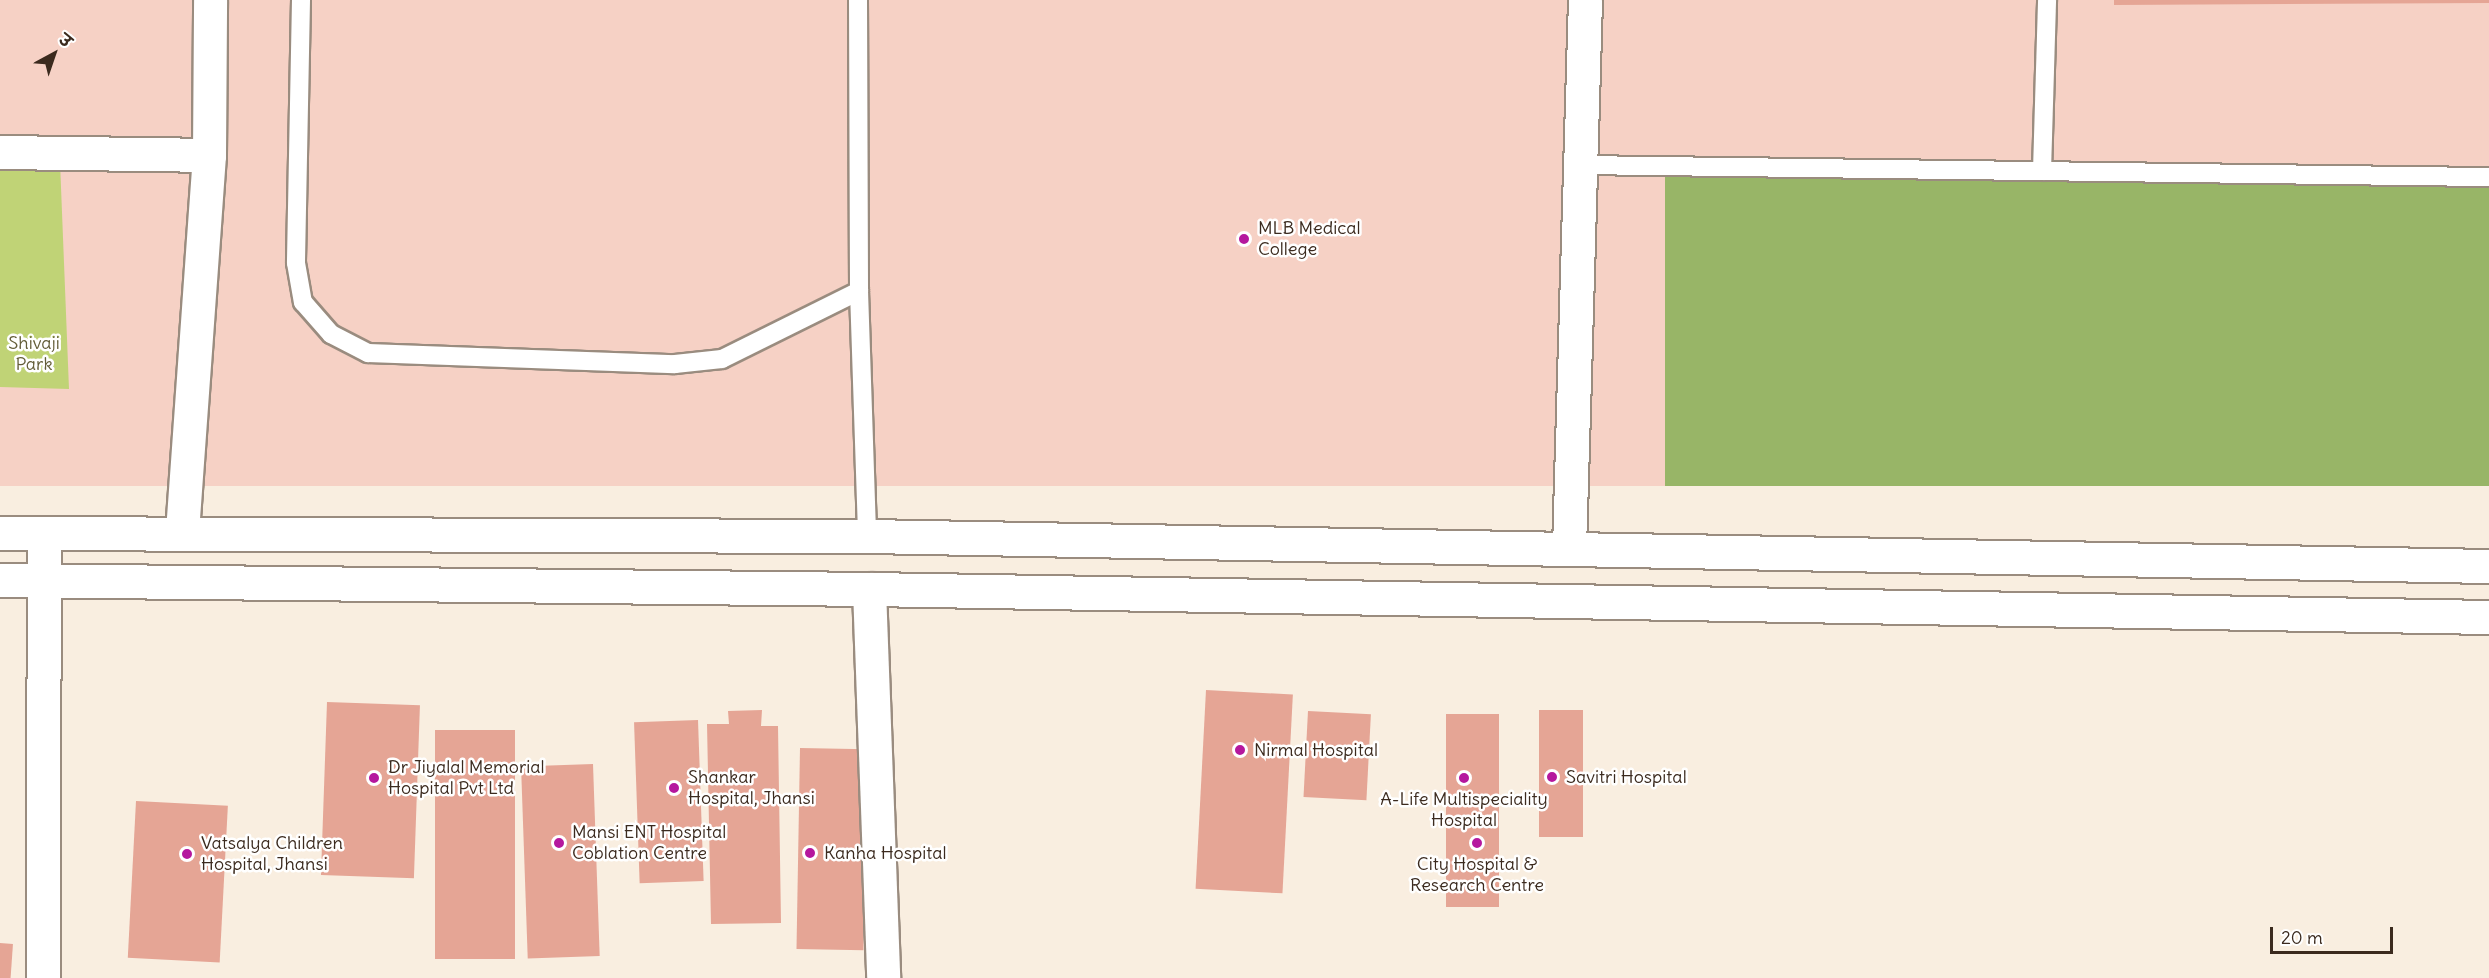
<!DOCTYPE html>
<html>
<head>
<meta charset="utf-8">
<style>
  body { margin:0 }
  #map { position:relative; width:2489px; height:978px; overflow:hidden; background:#f9eee0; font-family:Delius,"Playpen Sans Deva",sans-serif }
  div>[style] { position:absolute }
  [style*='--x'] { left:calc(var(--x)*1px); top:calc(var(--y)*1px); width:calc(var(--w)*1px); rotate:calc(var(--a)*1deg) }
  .built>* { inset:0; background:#f6d1c5; transform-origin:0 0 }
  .green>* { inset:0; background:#c0d376 }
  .forest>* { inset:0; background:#98b567; transform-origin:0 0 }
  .building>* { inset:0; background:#e5a595; transform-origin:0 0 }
  .roads { filter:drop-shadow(2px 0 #9a8c7f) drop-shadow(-2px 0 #9a8c7f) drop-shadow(0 2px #9a8c7f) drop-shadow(0 -2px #9a8c7f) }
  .service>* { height:18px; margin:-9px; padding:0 9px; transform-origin:9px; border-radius:9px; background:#fff }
  .minor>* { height:33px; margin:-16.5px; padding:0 16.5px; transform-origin:16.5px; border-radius:16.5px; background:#fff }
  .primary>* { height:33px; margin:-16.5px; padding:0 16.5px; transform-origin:16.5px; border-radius:16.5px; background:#fff }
  .dots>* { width:16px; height:16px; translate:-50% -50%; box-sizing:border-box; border:3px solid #fff; border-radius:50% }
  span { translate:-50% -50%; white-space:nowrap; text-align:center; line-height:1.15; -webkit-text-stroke:5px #fff; paint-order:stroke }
  .poi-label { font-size:18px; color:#3b2a1e }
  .left { translate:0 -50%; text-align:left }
  .park-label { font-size:18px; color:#635d38 }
  .north { position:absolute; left:24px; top:24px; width:60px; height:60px; -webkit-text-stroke:4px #fff; paint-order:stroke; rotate:40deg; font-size:16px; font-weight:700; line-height:24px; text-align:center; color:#3b2a1e }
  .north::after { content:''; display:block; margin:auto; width:21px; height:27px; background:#3b2a1e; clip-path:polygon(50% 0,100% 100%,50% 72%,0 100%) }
  .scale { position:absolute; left:2270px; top:927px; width:123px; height:27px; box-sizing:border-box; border:3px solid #3b2a1e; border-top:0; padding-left:8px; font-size:18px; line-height:21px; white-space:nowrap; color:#3b2a1e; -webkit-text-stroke:4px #fff; paint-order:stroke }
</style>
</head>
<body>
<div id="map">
  <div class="built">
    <div style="left:0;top:0;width:2489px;height:486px"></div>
  </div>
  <div class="green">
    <div style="clip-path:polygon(0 161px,60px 162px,69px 389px,0 387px)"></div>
  </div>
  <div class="forest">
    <div style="left:2489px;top:168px;width:318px;height:824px;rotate:90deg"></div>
  </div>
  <div class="building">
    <div style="clip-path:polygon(2114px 0,2489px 0,2489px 3px,2114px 5px)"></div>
    <div style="left:1206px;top:690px;width:87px;height:199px;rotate:3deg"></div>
    <div style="left:327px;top:702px;width:93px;height:173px;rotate:2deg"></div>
    <div style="clip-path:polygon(762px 710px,761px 726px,778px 726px,781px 923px,711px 924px,707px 724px,729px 724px,728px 711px)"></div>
    <div style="left:1539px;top:710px;width:44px;height:127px"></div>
    <div style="left:1308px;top:711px;width:63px;height:86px;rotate:3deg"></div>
    <div style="left:1446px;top:714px;width:53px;height:193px"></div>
    <div style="left:698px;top:720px;width:161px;height:64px;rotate:88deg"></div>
    <div style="left:435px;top:730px;width:80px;height:229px"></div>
    <div style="left:800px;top:748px;width:67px;height:201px;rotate:1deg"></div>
    <div style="left:593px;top:764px;width:192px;height:72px;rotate:88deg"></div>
    <div style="left:136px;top:801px;width:92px;height:157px;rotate:3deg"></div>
    <div style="left:0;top:943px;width:13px;height:35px;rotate:4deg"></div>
  </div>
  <div class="roads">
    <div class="service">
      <div style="--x:301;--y:0;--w:263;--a:91.1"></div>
      <div style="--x:296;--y:263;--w:40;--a:80"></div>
      <div style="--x:303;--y:302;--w:43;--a:48.8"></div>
      <div style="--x:331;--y:334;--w:42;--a:27.2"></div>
      <div style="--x:368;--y:353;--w:307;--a:2.1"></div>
      <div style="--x:675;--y:364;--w:47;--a:-6.1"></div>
      <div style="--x:722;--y:359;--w:153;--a:-26.4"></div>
      <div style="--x:858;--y:0;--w:291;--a:89.8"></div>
      <div style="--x:859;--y:291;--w:245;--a:88.1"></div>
      <div style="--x:1579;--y:165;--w:910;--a:0.76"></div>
      <div style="--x:2042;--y:171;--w:171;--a:-88.3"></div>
    </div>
    <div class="minor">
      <div style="--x:0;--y:152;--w:209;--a:0.8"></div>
      <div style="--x:209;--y:155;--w:378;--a:94.1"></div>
      <div style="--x:209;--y:155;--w:155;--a:-89.6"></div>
      <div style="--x:1569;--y:548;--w:548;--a:-88.33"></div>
      <div style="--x:869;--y:589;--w:389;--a:87.9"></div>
      <div style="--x:43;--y:978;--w:444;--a:-89.9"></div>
    </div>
    <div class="primary">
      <div style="--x:0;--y:533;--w:867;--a:0.2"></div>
      <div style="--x:867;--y:536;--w:1622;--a:1.06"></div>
      <div style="--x:0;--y:580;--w:869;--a:0.59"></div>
      <div style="--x:869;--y:589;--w:1620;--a:0.99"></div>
    </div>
  </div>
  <div class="dots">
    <div style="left:1244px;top:239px;background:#b5179e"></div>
    <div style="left:1240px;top:750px;background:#b5179e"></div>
    <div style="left:1552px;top:777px;background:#b5179e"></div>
    <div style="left:374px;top:778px;background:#b5179e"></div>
    <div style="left:1464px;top:778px;background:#b5179e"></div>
    <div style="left:674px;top:788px;background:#b5179e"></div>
    <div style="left:559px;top:843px;background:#b5179e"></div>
    <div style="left:1477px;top:843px;background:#b5179e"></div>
    <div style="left:810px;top:853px;background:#b5179e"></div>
    <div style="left:187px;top:854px;background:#b5179e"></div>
  </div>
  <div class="poi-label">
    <span class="left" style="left:1258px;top:239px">MLB Medical<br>College</span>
    <span class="left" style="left:1254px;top:750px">Nirmal Hospital</span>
    <span class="left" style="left:388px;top:778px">Dr Jiyalal Memorial<br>Hospital Pvt Ltd</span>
    <span class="left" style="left:1566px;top:777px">Savitri Hospital</span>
    <span class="left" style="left:688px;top:788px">Shankar<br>Hospital, Jhansi</span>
    <span style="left:1464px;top:810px">A-Life Multispeciality<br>Hospital</span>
    <span class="left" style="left:572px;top:843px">Mansi ENT Hospital<br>Coblation Centre</span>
    <span class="left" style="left:201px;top:854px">Vatsalya Children<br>Hospital, Jhansi</span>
    <span class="left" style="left:824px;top:853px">Kanha Hospital</span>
    <span style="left:1477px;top:875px">City Hospital &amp;<br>Research Centre</span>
  </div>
  <div class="park-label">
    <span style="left:34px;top:354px">Shivaji<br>Park</span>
  </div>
  <div class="north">उ</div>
  <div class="scale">20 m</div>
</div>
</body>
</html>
